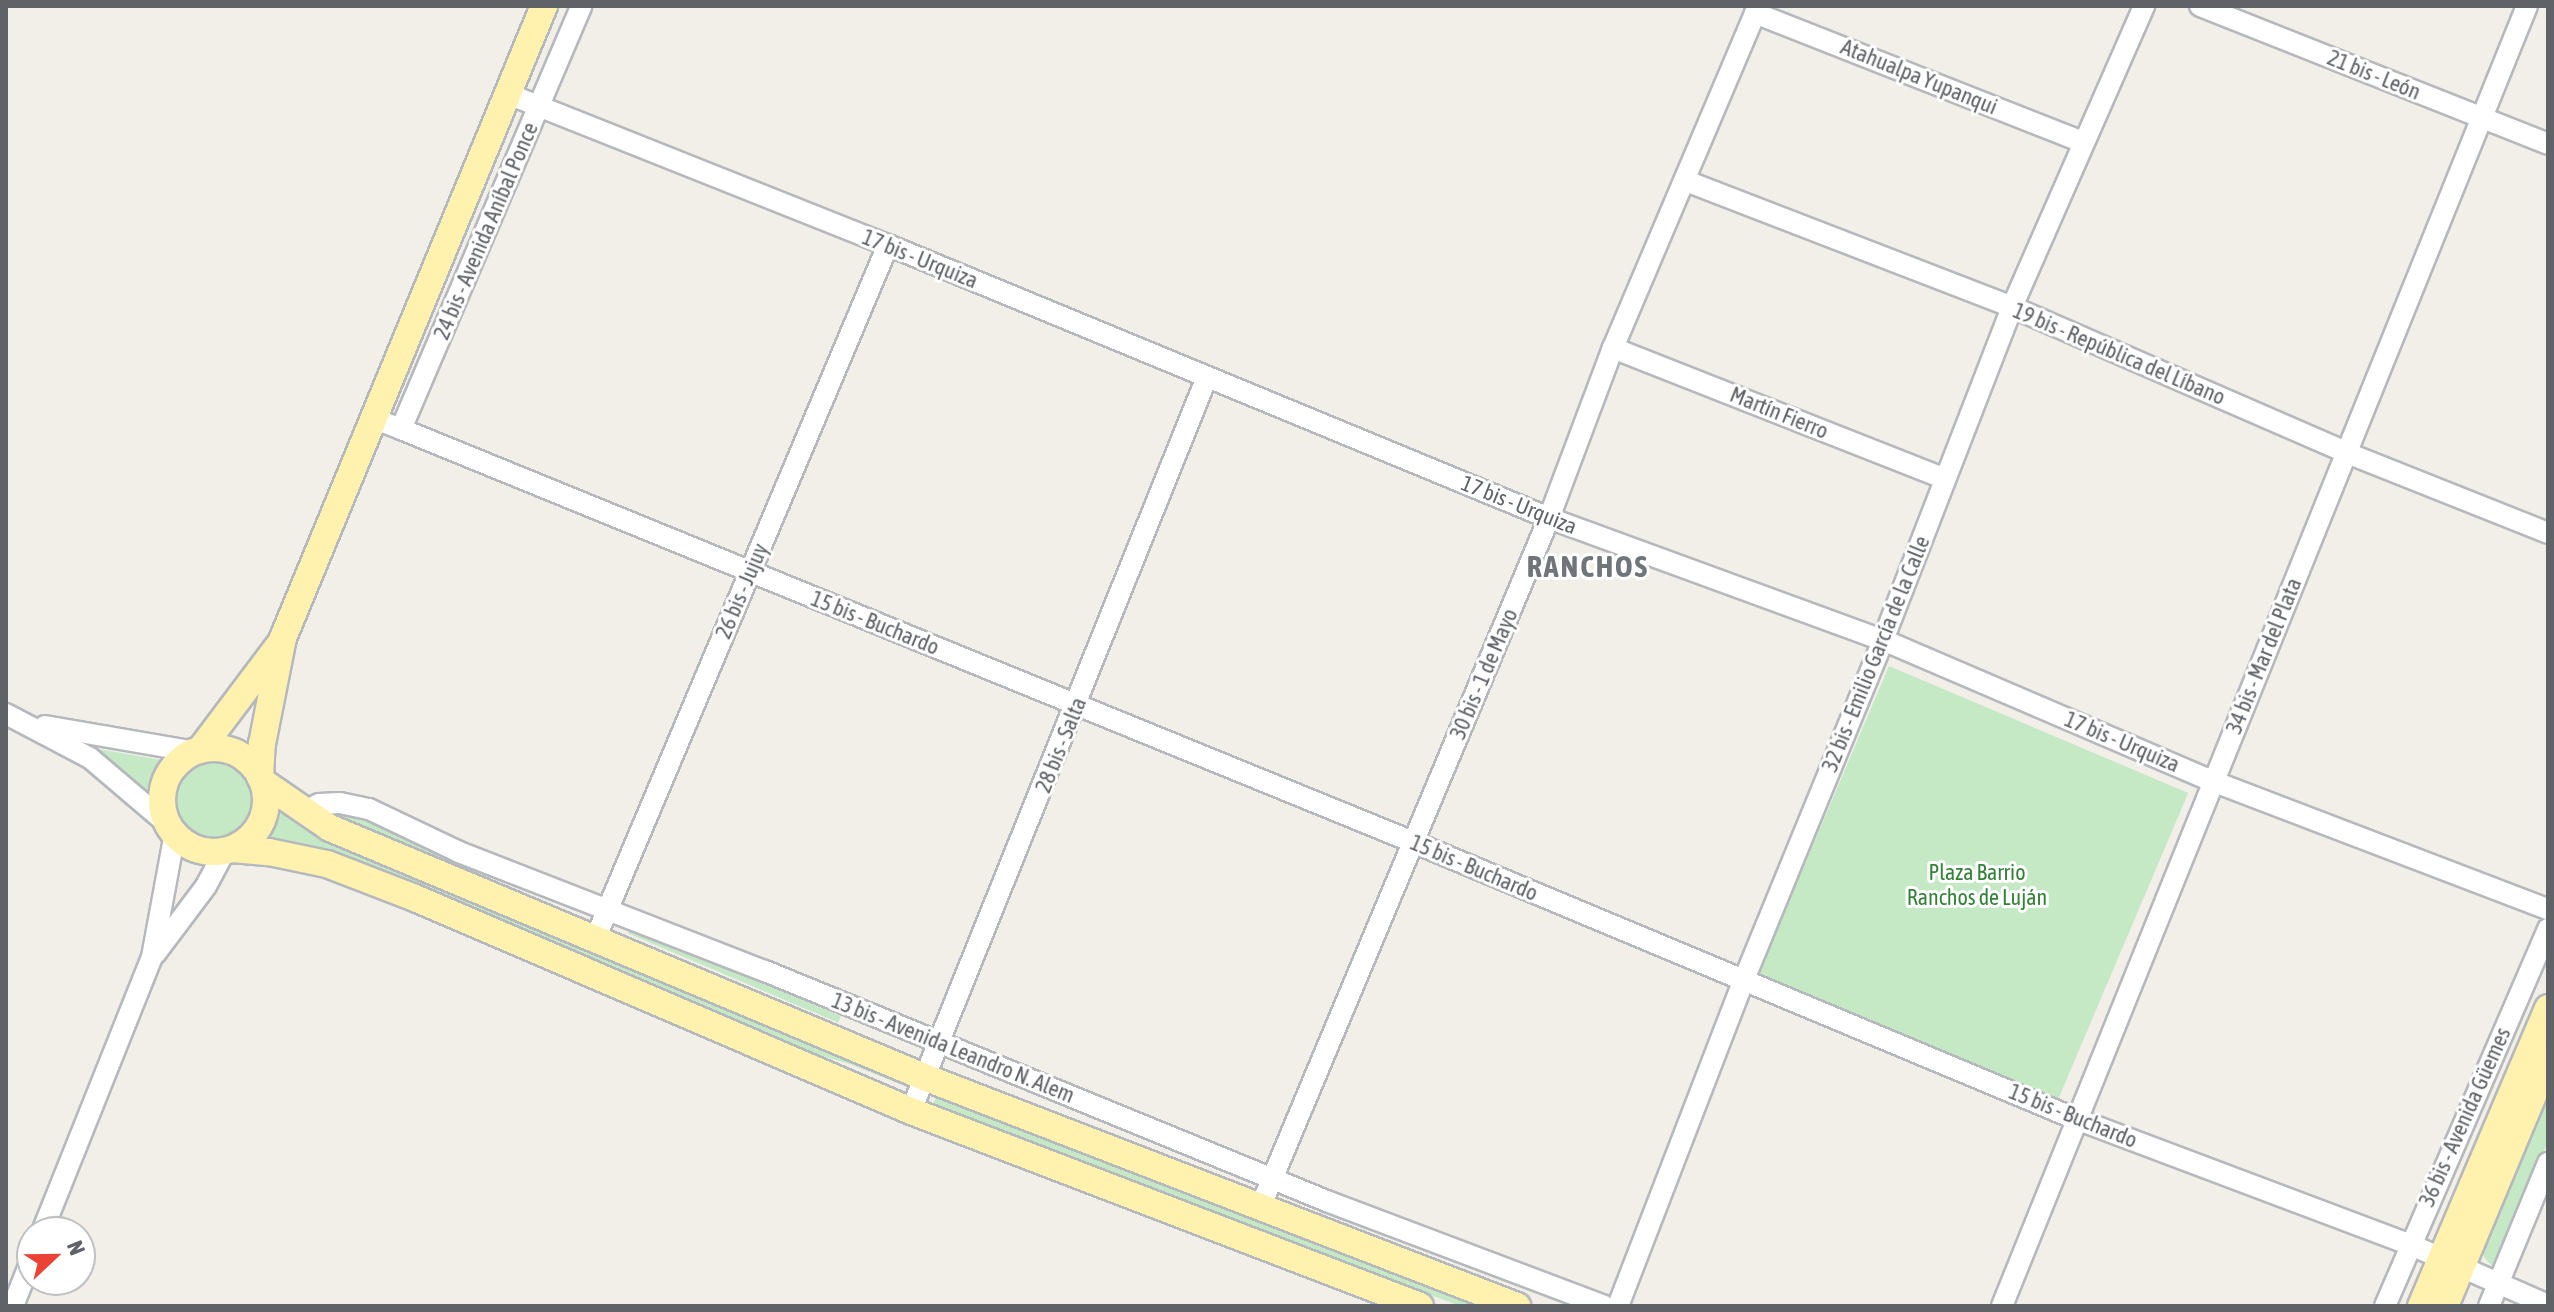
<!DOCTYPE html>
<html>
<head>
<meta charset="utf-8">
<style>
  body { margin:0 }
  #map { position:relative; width:2554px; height:1312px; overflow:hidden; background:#f1efe8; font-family:"Asap Condensed",sans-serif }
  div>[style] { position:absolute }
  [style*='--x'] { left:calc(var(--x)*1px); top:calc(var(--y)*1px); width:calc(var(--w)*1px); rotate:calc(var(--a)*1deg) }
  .green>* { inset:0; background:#c5e8c5; transform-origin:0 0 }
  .round { border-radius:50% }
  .roads { filter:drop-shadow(2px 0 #b5b8bc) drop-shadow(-2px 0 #b5b8bc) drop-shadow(0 2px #b5b8bc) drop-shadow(0 -2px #b5b8bc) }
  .minor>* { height:20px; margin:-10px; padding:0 10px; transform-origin:10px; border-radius:10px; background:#fff }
  .major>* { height:26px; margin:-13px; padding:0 13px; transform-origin:13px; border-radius:13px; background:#fff2af }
  .major>.ring { margin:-13px; padding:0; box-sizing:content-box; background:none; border:26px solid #fff2af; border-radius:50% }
  span { translate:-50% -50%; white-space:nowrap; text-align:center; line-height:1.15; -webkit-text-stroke:6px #fff; paint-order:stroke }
  .street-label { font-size:22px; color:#5f6368 }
  .park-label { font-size:22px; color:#348238 }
  .district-label { font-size:30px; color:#70757a; font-weight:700; letter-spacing:2px }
  .frame { position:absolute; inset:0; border:8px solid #5f6368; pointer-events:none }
  .north { position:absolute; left:16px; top:1216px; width:80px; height:80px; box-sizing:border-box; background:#fff; border:2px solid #bfc1c3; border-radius:50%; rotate:68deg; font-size:22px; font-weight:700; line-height:32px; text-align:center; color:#5f6368 }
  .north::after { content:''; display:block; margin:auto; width:28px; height:36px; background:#ea4335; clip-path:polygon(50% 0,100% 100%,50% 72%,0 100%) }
</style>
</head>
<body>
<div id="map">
  <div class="green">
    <div style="left:1889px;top:666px;width:325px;height:334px;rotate:23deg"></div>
    <div style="clip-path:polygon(93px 748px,161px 760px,147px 790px)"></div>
    <div class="round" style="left:174px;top:760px;width:82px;height:82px"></div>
    <div style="clip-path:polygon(282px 811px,322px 836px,909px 1080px,907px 1087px,850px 1064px,791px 1047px,319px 849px,268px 840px)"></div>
    <div style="clip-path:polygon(328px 811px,347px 813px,398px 832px,438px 850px,443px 859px)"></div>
    <div style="left:631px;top:927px;width:228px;height:7px;rotate:23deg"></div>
    <div style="clip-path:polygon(2548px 1089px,2548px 1141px,2501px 1257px,2492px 1266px,2484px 1257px,2482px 1241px)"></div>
    <div style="clip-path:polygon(937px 1094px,1487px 1306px,1460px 1306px,932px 1107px)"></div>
  </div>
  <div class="roads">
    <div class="minor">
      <div style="--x:2200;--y:6;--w:374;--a:21.6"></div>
      <div style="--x:1755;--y:13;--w:352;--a:21.5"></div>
      <div style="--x:508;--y:94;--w:409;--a:21.7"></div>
      <div style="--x:888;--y:245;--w:715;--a:22.44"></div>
      <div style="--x:1549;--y:518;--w:356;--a:20.1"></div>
      <div style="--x:1883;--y:640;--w:358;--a:23.2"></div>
      <div style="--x:2212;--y:781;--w:360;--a:20.9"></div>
      <div style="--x:1686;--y:181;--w:350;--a:21.1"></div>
      <div style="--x:2012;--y:307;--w:365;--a:23.5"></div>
      <div style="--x:2347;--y:453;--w:216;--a:21.7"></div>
      <div style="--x:1613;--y:348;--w:357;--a:21.5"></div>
      <div style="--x:375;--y:419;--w:28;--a:21"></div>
      <div style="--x:401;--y:429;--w:460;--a:-66.9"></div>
      <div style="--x:401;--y:429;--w:1093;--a:22.2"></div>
      <div style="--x:1413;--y:842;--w:719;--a:22.68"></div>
      <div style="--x:2076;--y:1119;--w:356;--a:20.6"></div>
      <div style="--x:2409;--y:1244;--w:152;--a:23.7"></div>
      <div style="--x:6;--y:714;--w:95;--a:27.6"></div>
      <div style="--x:90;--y:758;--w:106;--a:40.4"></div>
      <div style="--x:45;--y:726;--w:152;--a:9.8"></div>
      <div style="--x:302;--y:812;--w:19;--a:-25"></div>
      <div style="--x:319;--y:804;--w:21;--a:-3"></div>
      <div style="--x:340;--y:803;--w:30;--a:12"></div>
      <div style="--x:369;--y:809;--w:100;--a:25.5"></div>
      <div style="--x:459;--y:852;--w:328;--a:21.3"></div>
      <div style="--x:765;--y:971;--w:609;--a:22.27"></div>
      <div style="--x:1329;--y:1202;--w:294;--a:20.7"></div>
      <div style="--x:596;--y:937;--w:751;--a:-67.12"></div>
      <div style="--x:155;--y:954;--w:85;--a:-53.1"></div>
      <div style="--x:206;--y:886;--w:40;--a:-62"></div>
      <div style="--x:911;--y:1111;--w:791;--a:-68.04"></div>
      <div style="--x:1260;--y:1208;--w:748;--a:-67.27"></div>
      <div style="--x:1549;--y:518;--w:182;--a:-69.4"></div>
      <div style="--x:1613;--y:348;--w:371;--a:-67"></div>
      <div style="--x:42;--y:1232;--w:296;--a:-68.2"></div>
      <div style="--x:152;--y:957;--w:126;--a:-79.5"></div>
      <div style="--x:13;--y:1306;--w:52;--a:-68.4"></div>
      <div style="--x:1618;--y:1306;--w:347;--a:-68.9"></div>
      <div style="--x:1743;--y:982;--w:370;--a:-67.7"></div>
      <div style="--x:1883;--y:640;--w:357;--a:-68.8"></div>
      <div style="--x:2012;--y:307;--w:329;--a:-66.3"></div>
      <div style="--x:2002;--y:1306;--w:1402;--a:-68.01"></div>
      <div style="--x:2385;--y:1306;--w:411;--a:-66.6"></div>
      <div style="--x:2489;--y:1306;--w:155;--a:-67.6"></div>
    </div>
    <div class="major">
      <div class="ring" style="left:162px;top:748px;width:78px;height:78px"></div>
      <div style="--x:200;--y:750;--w:131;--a:-53"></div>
      <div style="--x:260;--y:777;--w:33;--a:-87"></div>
      <div style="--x:262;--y:744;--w:108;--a:-78.8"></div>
      <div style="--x:283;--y:638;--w:684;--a:-67.56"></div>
      <div style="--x:263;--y:782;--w:81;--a:34.5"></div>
      <div style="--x:330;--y:828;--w:644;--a:22.74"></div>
      <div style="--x:924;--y:1077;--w:636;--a:21.12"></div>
      <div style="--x:232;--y:849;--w:37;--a:5"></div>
      <div style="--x:269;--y:852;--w:59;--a:11.7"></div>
      <div style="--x:327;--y:864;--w:94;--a:21.1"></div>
      <div style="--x:415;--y:898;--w:540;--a:23.24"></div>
      <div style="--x:911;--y:1111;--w:545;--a:20.96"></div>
      <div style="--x:2421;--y:1306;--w:324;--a:-66.9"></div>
      <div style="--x:2445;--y:1306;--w:267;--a:-67.3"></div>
    </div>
  </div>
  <div class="street-label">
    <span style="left:2374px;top:75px;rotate:22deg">21 bis - León</span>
    <span style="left:1919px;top:77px;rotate:22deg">Atahualpa Yupanqui</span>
    <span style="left:486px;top:231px;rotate:-67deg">24 bis - Avenida Aníbal Ponce</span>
    <span style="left:920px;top:259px;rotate:22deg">17 bis - Urquiza</span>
    <span style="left:2119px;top:354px;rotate:23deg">19 bis - República del Líbano</span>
    <span style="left:1779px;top:413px;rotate:22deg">Martín Fierro</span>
    <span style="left:1519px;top:505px;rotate:22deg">17 bis - Urquiza</span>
    <span style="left:742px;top:591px;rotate:-67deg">26 bis - Jujuy</span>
    <span style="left:875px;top:623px;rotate:22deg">15 bis - Buchardo</span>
    <span style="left:1876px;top:654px;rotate:-68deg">32 bis - Emilio García de la Calle</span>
    <span style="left:2264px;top:656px;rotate:-68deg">34 bis - Mar del Plata</span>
    <span style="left:1484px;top:674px;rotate:-67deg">30 bis - 1 de Mayo</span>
    <span style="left:2122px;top:742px;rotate:23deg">17 bis - Urquiza</span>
    <span style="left:1061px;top:745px;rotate:-68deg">28 bis - Salta</span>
    <span style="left:1474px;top:868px;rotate:23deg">15 bis - Buchardo</span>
    <span style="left:953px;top:1048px;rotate:22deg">13 bis - Avenida Leandro N. Alem</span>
    <span style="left:2073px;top:1116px;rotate:22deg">15 bis - Buchardo</span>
    <span style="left:2465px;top:1117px;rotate:-66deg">36 bis - Avenida Güemes</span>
  </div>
  <div class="park-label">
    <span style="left:1977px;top:885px">Plaza Barrio<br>Ranchos de Luján</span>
  </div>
  <div class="district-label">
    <span style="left:1588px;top:566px">RANCHOS</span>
  </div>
  <div class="frame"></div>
  <div class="north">N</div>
</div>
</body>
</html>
